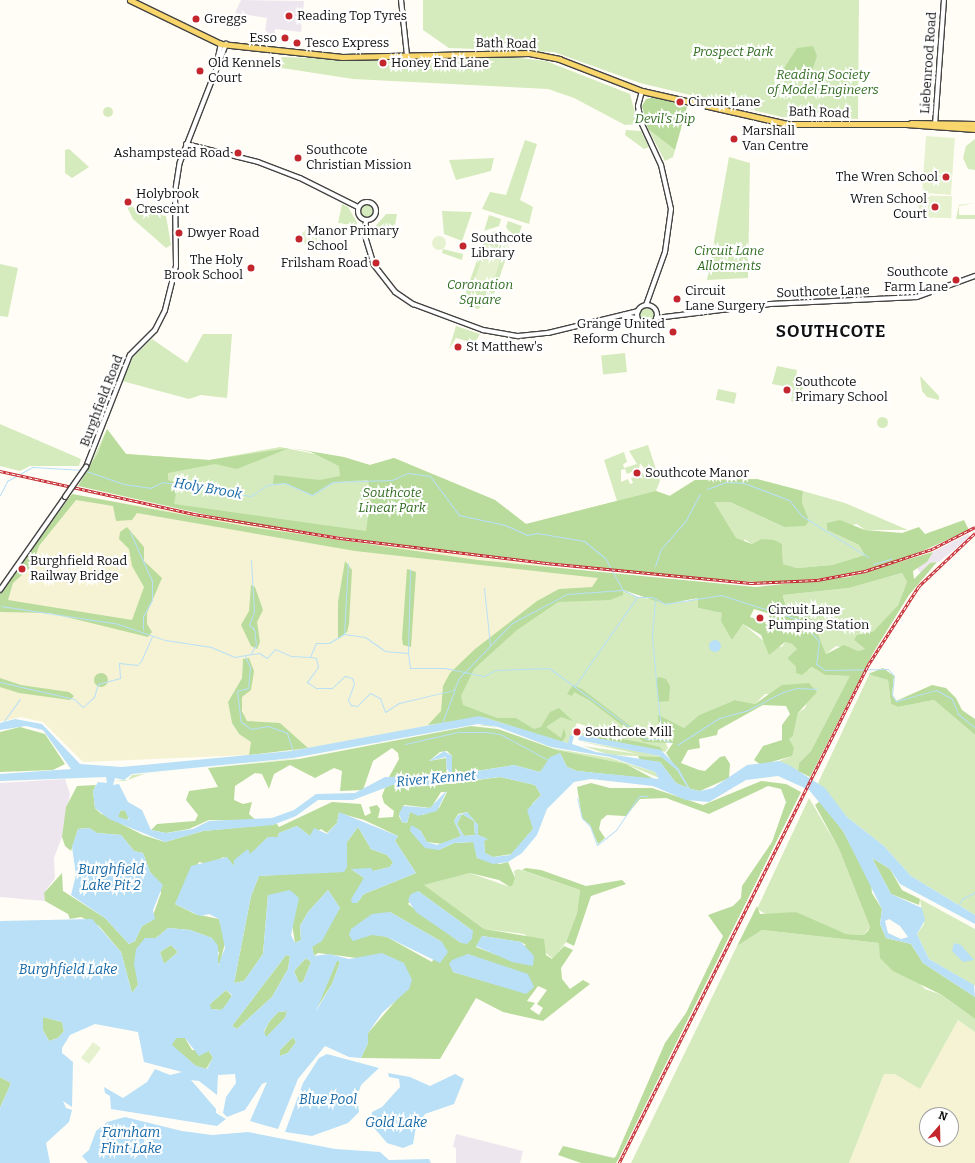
<!DOCTYPE html>
<html>
<head>
<meta charset="utf-8">
<style>
  body { margin:0 }
  #map { position:relative; width:975px; height:1163px; overflow:hidden; background:#fffdf5; font-family:Bitter,serif }
  div>[style] { position:absolute }
  [style*='--x'] { left:calc(var(--x)*1px); top:calc(var(--y)*1px); width:calc(var(--w)*1px); rotate:calc(var(--a)*1deg) }
  .industrial>* { inset:0; background:#eee6ef }
  .farmland>* { inset:0; background:#f6f3d4 }
  .green>* { inset:0; background:#d5ebbd; transform-origin:0 0 }
  .round { border-radius:50% }
  .forest>* { inset:0; background:#b9dc9c }
  .pitch>* { inset:0; background:#e6f2cf; transform-origin:0 0 }
  .water>* { inset:0; background:#b9e0f7 }
  .stream>* { height:1px; margin:-0.5px; padding:0 0.5px; transform-origin:0.5px; border-radius:0.5px; background:#b9e0f7 }
  .roads { filter:drop-shadow(1px 0 #444) drop-shadow(-1px 0 #444) drop-shadow(0 1px #444) drop-shadow(0 -1px #444) }
  .minor>* { height:4px; margin:-2px; padding:0 2px; transform-origin:2px; border-radius:2px; background:#fff }
  .minor>.ring { margin:-2px; padding:0; box-sizing:content-box; background:none; border:4px solid #fff; border-radius:50% }
  .major>* { height:5px; margin:-2.5px; padding:0 2.5px; transform-origin:2.5px; border-radius:2.5px; background:#f9d66b }
  .rail>* { height:2.5px; margin-top:-1.25px; transform-origin:0; background:repeating-linear-gradient(90deg,#fff 0 3px,#c4262e 0 6px); box-sizing:border-box; border-block:1px solid #c4262e }
  .bridges { filter:drop-shadow(1px 0 #444) drop-shadow(-1px 0 #444) drop-shadow(0 1px #444) drop-shadow(0 -1px #444) }
  .minor-bridge>* { height:4px; margin:-2px; padding:0 2px; transform-origin:2px; border-radius:2px; background:#fff }
  .dots>* { width:11px; height:11px; translate:-50% -50%; box-sizing:border-box; border:2px solid #fff; border-radius:50% }
  span { translate:-50% -50%; white-space:nowrap; text-align:center; line-height:1.15; -webkit-text-stroke:4px #fff; paint-order:stroke }
  .poi-label { font-size:13px; color:#111 }
  .left { translate:0 -50%; text-align:left }
  .right { translate:-100% -50%; text-align:right }
  .street-label { font-size:13px; color:#111 }
  .park-label { font-size:13px; color:#2f6b1f; font-style:italic }
  .water-label { font-size:14px; color:#1768a6; font-style:italic }
  .district-label { font-size:17px; color:#111; font-weight:700; letter-spacing:1px }
  .north { position:absolute; left:919px; top:1107px; width:40px; height:40px; box-sizing:border-box; background:#fff; border:1px solid #a0a0a0; border-radius:50%; rotate:20deg; font-size:11px; font-weight:700; line-height:16px; text-align:center; color:#111 }
  .north::after { content:''; display:block; margin:auto; width:14px; height:18px; background:#c4262e; clip-path:polygon(50% 0,100% 100%,50% 72%,0 100%) }
</style>
</head>
<body>
<div id="map">
  <div class="industrial">
    <div style="clip-path:polygon(241px 0,304px 1px,301px 32px,275px 29px,273px 44px,263px 42px,267px 18px,235px 13px)"></div>
    <div style="clip-path:polygon(968px 534px,970px 537px,939px 562px,930px 563px,921px 574px,917px 568px,927px 562px,933px 552px)"></div>
    <div style="clip-path:polygon(65px 779px,70px 794px,62px 837px,54px 858px,55px 878px,44px 893px,45px 901px,0 897px,0 783px)"></div>
    <div style="clip-path:polygon(456px 1134px,523px 1151px,520px 1163px,456px 1163px,456px 1148px,453px 1147px)"></div>
  </div>
  <div class="farmland">
    <div style="clip-path:polygon(72px 494px,341px 540px,612px 574px,442px 723px,293px 751px,247px 727px,237px 691px,248px 688px,243px 659px,242px 678px,228px 702px,232px 723px,239px 734px,251px 742px,253px 750px,249px 755px,83px 762px,43px 722px,21px 717px,0 722px,0 593px)"></div>
    <div style="clip-path:polygon(evenodd,958px 1020px,975px 1032px,975px 1163px,849px 1163px,884px 1074px,895px 1074px,920px 1088px,958px 1020px,927px 1115px,951px 1115px,951px 1139px,927px 1139px,927px 1115px)"></div>
  </div>
  <div class="green">
    <div style="clip-path:polygon(423px 0,859px 0,858px 119px,782px 117px,640px 83px,554px 52px,449px 48px,423px 30px)"></div>
    <div style="clip-path:polygon(282px 57px,415px 62px,510px 57px,546px 61px,630px 94px,638px 124px,625px 125px,574px 98px,548px 89px,353px 79px,282px 68px,278px 63px)"></div>
    <div class="round" style="left:103px;top:107px;width:10px;height:10px"></div>
    <div style="clip-path:polygon(648px 129px,675px 150px,673px 157px,665px 161px)"></div>
    <div style="clip-path:polygon(626px 130px,641px 131px,649px 147px,644px 149px,625px 135px)"></div>
    <div style="clip-path:polygon(975px 139px,975px 170px,968px 169px,963px 158px,966px 146px)"></div>
    <div style="clip-path:polygon(525px 140px,537px 144px,520px 200px,533px 207px,529px 224px,482px 209px,490px 192px,506px 195px)"></div>
    <div style="clip-path:polygon(69px 149px,89px 167px,72px 178px,65px 173px,65px 150px)"></div>
    <div style="clip-path:polygon(729px 157px,750px 163px,748px 278px,707px 280px)"></div>
    <div style="clip-path:polygon(494px 158px,491px 171px,456px 180px,449px 160px)"></div>
    <div style="clip-path:polygon(124px 201px,137px 210px,166px 216px,171px 245px,166px 248px,133px 219px)"></div>
    <div style="clip-path:polygon(975px 203px,959px 206px,959px 215px,975px 215px,975px 219px,956px 219px,959px 205px)"></div>
    <div class="round" style="left:359px;top:203px;width:16px;height:16px"></div>
    <div style="clip-path:polygon(342px 204px,348px 207px,359px 226px,338px 223px)"></div>
    <div style="clip-path:polygon(442px 211px,472px 212px,462px 241px,444px 234px)"></div>
    <div style="clip-path:polygon(386px 214px,397px 214px,394px 231px,373px 229px)"></div>
    <div style="clip-path:polygon(489px 215px,501px 219px,499px 226px,484px 231px)"></div>
    <div style="clip-path:polygon(508px 221px,522px 226px,516px 242px,506px 227px)"></div>
    <div style="clip-path:polygon(494px 231px,505px 234px,509px 249px,491px 303px,477px 309px,468px 302px,466px 292px,484px 240px)"></div>
    <div style="clip-path:polygon(443px 249px,463px 254px,462px 260px,442px 253px)"></div>
    <div style="clip-path:polygon(0 264px,18px 268px,8px 317px,0 316px)"></div>
    <div class="round" style="left:639px;top:306px;width:16px;height:16px"></div>
    <div style="clip-path:polygon(456px 326px,480px 334px,469px 352px,464px 350px,467px 341px,456px 338px,449px 349px)"></div>
    <div style="clip-path:polygon(203px 334px,232px 334px,227px 398px,201px 395px,189px 399px,122px 381px,133px 357px,152px 339px,187px 363px)"></div>
    <div style="left:625px;top:353px;width:19px;height:24px;rotate:84deg"></div>
    <div style="clip-path:polygon(777px 366px,797px 370px,795px 383px,803px 387px,801px 404px,791px 401px,793px 388px,772px 384px)"></div>
    <div style="clip-path:polygon(920px 376px,939px 396px,939px 400px,927px 397px,922px 391px)"></div>
    <div style="left:718px;top:389px;width:19px;height:11px;rotate:12deg"></div>
    <div class="round" style="left:876.5px;top:416.5px;width:11px;height:11px"></div>
    <div style="clip-path:polygon(0 424px,81px 459px,79px 466px,30px 466px,20px 471px,0 466px)"></div>
    <div style="clip-path:polygon(evenodd,107px 429px,126px 454px,209px 460px,280px 447px,370px 465px,394px 458px,495px 500px,526px 524px,617px 501px,604px 460px,624px 452px,627px 462px,623px 464px,624px 468px,637px 464px,629px 451px,648px 445px,660px 481px,656px 491px,669px 496px,695px 480px,714px 502px,730px 502px,784px 527px,802px 503px,803px 491px,845px 503px,908px 530px,865px 530px,857px 524px,827px 530px,859px 545px,866px 555px,832px 565px,797px 568px,783px 564px,782px 544px,761px 539px,752px 544px,744px 539px,756px 581px,179px 509px,87px 471px,107px 429px,640px 463px,647px 472px,641px 474px,643px 479px,638px 476px,631px 478px,633px 483px,630px 484px,628px 479px,621px 482px,621px 470px,625px 469px,627px 474px,639px 469px,640px 463px)"></div>
    <div style="clip-path:polygon(902px 573px,907px 582px,898px 605px,875px 631px,863px 633px,854px 640px,865px 649px,858px 651px,836px 646px,826px 654px,812px 619px,786px 606px,783px 595px,849px 588px)"></div>
    <div style="clip-path:polygon(623px 590px,638px 597px,656px 600px,687px 602px,698px 598px,698px 608px,722px 613px,732px 640px,743px 624px,766px 643px,782px 647px,785px 642px,792px 644px,797px 649px,787px 658px,796px 667px,809px 670px,812px 667px,825px 675px,851px 676px,811px 751px,799px 763px,798px 771px,779px 761px,792px 756px,788px 739px,793px 736px,798px 713px,805px 708px,809px 697px,765px 694px,755px 704px,735px 700px,699px 715px,684px 728px,665px 720px,658px 726px,668px 748px,665px 752px,580px 735px,586px 726px,577px 723px,568px 743px,470px 717px,442px 723px,459px 678px,512px 623px,567px 594px)"></div>
    <div style="clip-path:polygon(875px 674px,888px 680px,891px 704px,898px 707px,934px 700px,975px 735px,975px 915px,911px 876px,884px 846px,847px 817px,818px 783px,869px 675px)"></div>
    <div style="clip-path:polygon(478px 725px,485px 725px,498px 728px,551px 748px,610px 758px,655px 772px,659px 778px,626px 764px,557px 750px,498px 728px,478px 725px,299px 758px,144px 774px,125px 781px,113px 780px,128px 780px,132px 775px,293px 759px)"></div>
    <div style="clip-path:polygon(578px 741px,649px 753px,663px 757px,610px 755px,583px 746px,638px 754px)"></div>
    <div style="clip-path:polygon(809px 798px,839px 849px,870px 927px,864px 935px,846px 934px,817px 924px,796px 912px,769px 916px,757px 909px)"></div>
    <div style="clip-path:polygon(518px 869px,580px 890px,577px 913px,566px 942px,553px 959px,524px 934px,484px 929px,423px 885px,470px 873px,510px 887px,515px 878px,514px 871px)"></div>
    <div style="clip-path:polygon(920px 899px,975px 929px,975px 986px,929px 959px,917px 934px,924px 924px)"></div>
    <div style="clip-path:polygon(762px 930px,879px 943px,925px 989px,942px 995px,975px 1019px,975px 1032px,958px 1020px,920px 1089px,895px 1074px,884px 1074px,849px 1163px,631px 1163px,737px 946px)"></div>
  </div>
  <div class="forest">
    <div style="clip-path:polygon(813px 46px,817px 56px,810px 77px,806px 79px,783px 70px,797px 48px)"></div>
    <div style="clip-path:polygon(655px 97px,687px 107px,675px 150px,648px 129px,642px 106px,646px 99px)"></div>
    <div style="clip-path:polygon(107px 429px,126px 454px,209px 460px,289px 448px,237px 469px,215px 464px,168px 473px,168px 480px,178px 483px,174px 504px,366px 531px,371px 495px,368px 480px,333px 482px,312px 495px,285px 483px,273px 484px,274px 475px,320px 480px,340px 476px,339px 466px,311px 452px,291px 448px,344px 457px,370px 465px,394px 458px,495px 500px,526px 524px,656px 491px,670px 496px,695px 480px,757px 479px,803px 491px,802px 503px,809px 521px,805px 526px,784px 527px,730px 502px,714px 502px,736px 538px,752px 544px,761px 539px,774px 540px,782px 544px,783px 564px,797px 568px,832px 565px,865px 555px,859px 545px,827px 530px,827px 523px,840px 520px,865px 530px,902px 533px,919px 527px,925px 534px,964px 520px,969px 530px,896px 563px,835px 577px,778px 583px,696px 579px,409px 547px,243px 523px,78px 486px,98px 453px)"></div>
    <div style="clip-path:polygon(evenodd,72px 494px,244px 526px,478px 560px,756px 587px,849px 577px,933px 552px,927px 562px,913px 571px,914px 579px,930px 563px,937px 562px,909px 595px,873px 653px,810px 777px,798px 771px,799px 763px,811px 751px,850px 676px,825px 675px,812px 667px,802px 675px,796px 673px,796px 667px,787px 658px,797px 649px,792px 644px,785px 642px,769px 655px,761px 635px,743px 624px,732px 640px,721px 621px,722px 613px,698px 608px,698px 598px,665px 604px,623px 590px,623px 595px,610px 600px,558px 602px,517px 630px,474px 669px,461px 696px,463px 705px,497px 718px,516px 718px,534px 729px,541px 727px,550px 712px,559px 708px,573px 721px,561px 717px,546px 727px,561px 738px,564px 728px,566px 736px,562px 742px,484px 717px,428px 725px,441px 711px,443px 686px,450px 673px,475px 649px,537px 601px,559px 589px,592px 587px,598px 578px,355px 551px,137px 513px,132px 520px,116px 521px,113px 506px,76px 500px,39px 546px,32px 566px,13px 583px,8px 600px,132px 620px,144px 587px,132px 566px,129px 549px,119px 539px,120px 532px,127px 527px,144px 547px,144px 561px,162px 578px,147px 613px,147px 624px,152px 632px,148px 637px,50px 613px,0 612px,0 593px,72px 494px,902px 573px,907px 582px,898px 605px,874px 631px,857px 635px,854px 640px,865px 649px,858px 651px,844px 645px,826px 654px,812px 619px,786px 606px,784px 600px,783px 595px,849px 588px,902px 573px,72px 494px,754px 609px,770px 614px,767px 623px,750px 617px,754px 609px)"></div>
    <div style="clip-path:polygon(345px 561px,352px 570px,349px 624px,347px 632px,338px 639px,338px 602px)"></div>
    <div style="clip-path:polygon(407px 569px,416px 572px,411px 647px,403px 645px,402px 638px)"></div>
    <div style="clip-path:polygon(251px 585px,255px 587px,263px 610px,257px 622px,260px 642px,257px 649px,251px 646px,241px 625px,249px 611px)"></div>
    <div style="clip-path:polygon(249px 658px,254px 671px,251px 690px,242px 697px,242px 711px,247px 721px,280px 723px,308px 748px,249px 755px,251px 742px,239px 734px,232px 723px,228px 702px,242px 678px,243px 659px)"></div>
    <div style="clip-path:polygon(883px 668px,894px 676px,892px 695px,896px 701px,932px 685px,946px 688px,956px 698px,962px 710px,975px 719px,975px 735px,934px 700px,898px 707px,891px 704px,888px 680px,868px 674px)"></div>
    <div class="round" style="left:94px;top:673px;width:14px;height:14px"></div>
    <div style="clip-path:polygon(659px 677px,666px 679px,670px 686px,669px 701px,658px 702px,656px 679px)"></div>
    <div style="clip-path:polygon(0 678px,21px 685px,69px 692px,74px 696px,70px 700px,19px 693px,0 687px)"></div>
    <div style="clip-path:polygon(809px 683px,817px 692px,798px 713px,793px 736px,789px 739px,794px 748px,792px 756px,761px 765px,754px 760px,763px 746px,782px 740px,782px 725px,790px 714px,786px 706px,763px 705px,718px 730px,717px 735px,699px 739px,700px 748px,688px 750px,681px 763px,699px 770px,705px 771px,720px 757px,725px 756px,730px 764px,729px 778px,700px 791px,690px 789px,666px 753px,673px 743px,644px 742px,589px 700px,574px 692px,572px 696px,567px 694px,573px 685px,582px 689px,646px 738px,659px 737px,658px 715px,684px 728px,699px 715px,735px 700px,755px 704px,782px 685px)"></div>
    <div style="clip-path:polygon(471px 726px,498px 729px,557px 750px,626px 764px,654px 779px,577px 771px,567px 767px,560px 753px,540px 772px,514px 765px,452px 775px,452px 756px,447px 751px,440px 752px,429px 761px,446px 758px,447px 776px,389px 777px,399px 759px,398px 753px,392px 748px,373px 761px,363px 790px,340px 791px,342px 771px,334px 768px,315px 778px,290px 765px,274px 774px,269px 789px,262px 774px,255px 773px,235px 786px,234px 800px,243px 804px,252px 802px,249px 814px,257px 821px,209px 820px,189px 829px,166px 833px,151px 830px,157px 824px,195px 821px,198px 815px,186px 800px,189px 791px,218px 787px,208px 768px,299px 759px)"></div>
    <div style="clip-path:polygon(20px 727px,45px 734px,65px 764px,53px 770px,0 772px,0 732px)"></div>
    <div style="clip-path:polygon(596px 735px,639px 742px,660px 747px,663px 751px,590px 737px)"></div>
    <div style="clip-path:polygon(638px 756px,663px 757px,677px 770px,688px 788px,676px 783px,660px 762px,640px 760px)"></div>
    <div style="clip-path:polygon(evenodd,500px 777px,535px 785px,541px 795px,532px 804px,533px 829px,512px 854px,493px 857px,485px 853px,484px 841px,487px 839px,478px 835px,478px 825px,467px 812px,458px 814px,454px 821px,461px 836px,442px 844px,427px 842px,420px 830px,410px 831px,439px 850px,454px 843px,474px 842px,477px 858px,500px 864px,508px 862px,515px 878px,513px 884px,510px 887px,499px 880px,470px 873px,424px 885px,484px 929px,544px 939px,546px 955px,552px 959px,564px 946px,573px 950px,561px 968px,562px 979px,570px 989px,583px 980px,590px 984px,543px 1021px,503px 1012px,476px 998px,440px 1059px,361px 1058px,368px 1043px,368px 1033px,404px 991px,357px 958px,318px 953px,314px 956px,312px 947px,340px 908px,328px 890px,308px 912px,300px 926px,301px 940px,295px 943px,292px 924px,268px 895px,263px 954px,244px 981px,234px 983px,251px 896px,259px 876px,324px 872px,347px 860px,347px 842px,358px 827px,371px 849px,387px 855px,393px 862px,390px 867px,373px 871px,351px 869px,364px 878px,357px 903px,364px 894px,416px 873px,395px 841px,398px 836px,364px 820px,339px 813px,337px 823px,327px 833px,321px 829px,310px 836px,297px 826px,279px 833px,278px 837px,268px 837px,251px 854px,243px 855px,234px 866px,224px 857px,208px 864px,199px 862px,175px 904px,195px 914px,219px 919px,225px 943px,220px 963px,216px 965px,219px 953px,212px 938px,190px 930px,168px 928px,156px 938px,149px 938px,135px 960px,138px 985px,132px 993px,121px 952px,99px 926px,81px 917px,70px 919px,68px 914px,45px 901px,44px 893px,62px 873px,63px 891px,105px 918px,129px 944px,135px 941px,142px 926px,151px 921px,161px 893px,159px 883px,150px 872px,143px 853px,134px 851px,121px 835px,97px 833px,89px 828px,78px 829px,71px 851px,65px 846px,62px 837px,66px 807px,77px 786px,96px 785px,93px 791px,95px 808px,100px 813px,143px 835px,165px 842px,203px 831px,277px 824px,279px 827px,332px 802px,361px 804px,365px 816px,371px 813px,369px 807px,377px 805px,380px 809px,378px 818px,393px 817px,394px 811px,384px 803px,382px 796px,385px 788px,393px 784px,431px 786px,500px 777px,441px 792px,447px 792px,439px 808px,423px 815px,410px 812px,407px 823px,402px 822px,399px 816px,404px 805px,431px 808px,441px 792px,500px 777px,418px 891px,473px 931px,461px 943px,408px 904px,418px 891px,500px 777px,390px 912px,442px 942px,432px 962px,387px 937px,351px 929px,390px 912px,500px 777px,482px 936px,521px 942px,526px 945px,497px 955px,476px 947px,482px 936px,500px 777px,468px 954px,501px 967px,501px 986px,453px 972px,468px 954px,500px 777px,538px 986px,547px 990px,537px 1004px,543px 1008px,539px 1015px,530px 1009px,535px 1003px,527px 1001px,538px 986px)"></div>
    <div style="clip-path:polygon(761px 781px,786px 784px,801px 792px,619px 1158px,616px 1163px,581px 1163px,558px 1155px,563px 1146px,614px 1158px,616px 1156px,665px 1043px,686px 1013px,723px 936px,708px 915px,733px 906px,741px 898px,742px 886px,772px 842px,786px 802px,781px 789px,768px 786px,709px 814px,666px 798px,640px 799px,626px 816px,607px 815px,601px 820px,599px 829px,605px 838px,598px 844px,590px 825px,582px 818px,577px 787px,591px 783px,610px 788px,652px 788px,703px 805px)"></div>
    <div style="clip-path:polygon(820px 801px,843px 831px,871px 884px,872px 893px,882px 909px,880px 924px,886px 938px,911px 944px,923px 963px,975px 997px,975px 1019px,942px 995px,893px 971px,880px 958px,879px 943px,762px 930px,737px 946px,757px 906px,760px 914px,796px 912px,846px 934px,864px 935px,868px 931px,870px 927px,839px 849px,815px 805px)"></div>
    <div class="round" style="left:117.5px;top:809.5px;width:11px;height:11px"></div>
    <div style="clip-path:polygon(462px 814px,474px 821px,475px 835px,464px 836px,457px 824px)"></div>
    <div style="clip-path:polygon(872px 858px,890px 869px,902px 890px,920px 899px,919px 905px,891px 894px)"></div>
    <div style="clip-path:polygon(526px 868px,541px 870px,586px 886px,622px 880px,626px 884px,591px 896px,574px 946px,566px 942px,577px 913px,580px 890px,522px 870px)"></div>
    <div style="clip-path:polygon(171px 945px,178px 952px,164px 964px,160px 952px)"></div>
    <div style="clip-path:polygon(286px 955px,290px 956px,288px 969px,272px 997px,237px 1029px,232px 1026px)"></div>
    <div style="clip-path:polygon(306px 958px,311px 962px,303px 982px,299px 983px,294px 971px)"></div>
    <div style="clip-path:polygon(337px 960px,340px 962px,332px 984px,315px 1011px)"></div>
    <div style="clip-path:polygon(226px 990px,232px 996px,226px 1005px,222px 1010px,210px 1009px,210px 1004px)"></div>
    <div style="clip-path:polygon(287px 1011px,285px 1018px,266px 1038px,264px 1032px,269px 1022px,278px 1012px)"></div>
    <div style="clip-path:polygon(43px 1017px,62px 1022px,64px 1031px,58px 1038px,49px 1041px,43px 1030px)"></div>
    <div style="clip-path:polygon(293px 1037px,296px 1042px,288px 1053px,280px 1056px,280px 1050px)"></div>
    <div style="clip-path:polygon(176px 1038px,185px 1038px,192px 1050px,209px 1051px,213px 1058px,206px 1069px,196px 1066px,171px 1045px)"></div>
    <div style="clip-path:polygon(0 1077px,11px 1083px,0 1108px)"></div>
  </div>
  <div class="pitch">
    <div style="left:926px;top:136px;width:29px;height:57px;rotate:4deg"></div>
    <div style="left:919px;top:195px;width:33px;height:22px;rotate:2deg"></div>
    <div style="left:314px;top:224px;width:21px;height:19px;rotate:53deg"></div>
    <div class="round" style="left:432px;top:236px;width:14px;height:14px"></div>
    <div style="left:487px;top:244px;width:18px;height:42px;rotate:19deg"></div>
    <div style="left:93px;top:1042px;width:10px;height:20px;rotate:37deg"></div>
  </div>
  <div class="water">
    <div class="round" style="left:709px;top:640px;width:12px;height:12px"></div>
    <div style="clip-path:polygon(evenodd,479px 716px,564px 742px,568px 743px,570px 735px,574px 736px,572px 744px,596px 752px,660px 762px,676px 783px,688px 788px,677px 770px,660px 756px,578px 740px,580px 735px,661px 750px,679px 769px,690px 789px,700px 791px,713px 788px,747px 765px,779px 761px,789px 765px,825px 788px,847px 817px,884px 846px,911px 876px,975px 915px,975px 924px,900px 884px,890px 869px,872px 858px,891px 894px,922px 908px,925px 920px,917px 934px,929px 959px,974px 985px,975px 997px,923px 963px,911px 944px,886px 938px,880px 924px,882px 909px,843px 831px,809px 790px,778px 776px,746px 780px,709px 802px,686px 800px,653px 786px,591px 779px,574px 782px,547px 809px,537px 835px,522px 853px,508px 862px,493px 864px,477px 858px,473px 842px,454px 843px,439px 850px,425px 848px,410px 831px,411px 825px,420px 830px,427px 842px,437px 845px,461px 836px,454px 821px,458px 815px,467px 812px,478px 825px,478px 835px,488px 839px,484px 841px,485px 853px,493px 857px,510px 855px,533px 829px,527px 810px,541px 795px,535px 785px,500px 777px,413px 787px,398px 783px,353px 800px,318px 800px,296px 816px,273px 825px,203px 831px,165px 842px,109px 819px,95px 808px,93px 791px,98px 782px,107px 783px,106px 777px,0 781px,0 774px,71px 769px,43px 730px,26px 726px,0 730px,0 723px,15px 719px,42px 724px,80px 764px,122px 767px,291px 751px,479px 716px,478px 724px,498px 727px,551px 747px,610px 757px,655px 772px,659px 779px,577px 771px,567px 767px,560px 753px,550px 757px,540px 772px,514px 765px,452px 775px,452px 756px,444px 751px,429px 761px,446px 757px,447px 776px,385px 777px,355px 793px,316px 794px,294px 810px,272px 818px,209px 821px,193px 829px,166px 833px,151px 830px,142px 810px,128px 802px,119px 784px,113px 785px,115px 778px,124px 780px,132px 774px,293px 758px,478px 724px,479px 716px,121px 810px,125px 811px,129px 820px,118px 817px,121px 810px,479px 716px,462px 814px,474px 821px,475px 835px,464px 836px,457px 824px,462px 814px,479px 716px,889px 919px,900px 926px,908px 937px,901px 939px,888px 933px,885px 921px,889px 919px)"></div>
    <div style="clip-path:polygon(447px 790px,437px 811px,418px 816px,410px 812px,407px 823px,402px 822px,399px 814px,403px 806px,430px 808px)"></div>
    <div style="clip-path:polygon(evenodd,339px 812px,398px 836px,395px 841px,416px 873px,364px 894px,357px 903px,352px 903px,351px 899px,364px 878px,351px 869px,371px 868px,373px 871px,390px 867px,393px 862px,387px 855px,371px 849px,358px 827px,347px 842px,347px 867px,344px 872px,259px 876px,251px 896px,234px 983px,244px 981px,263px 954px,268px 895px,290px 890px,299px 898px,291px 935px,295px 943px,301px 940px,300px 926px,308px 912px,328px 890px,340px 908px,322px 941px,312px 947px,314px 956px,329px 954px,349px 959px,382px 953px,404px 963px,412px 980px,409px 989px,382px 1013px,368px 1033px,368px 1043px,361px 1058px,349px 1057px,325px 1046px,298px 1079px,278px 1129px,250px 1121px,267px 1082px,262px 1084px,245px 1110px,227px 1117px,223px 1113px,226px 1097px,236px 1083px,235px 1074px,218px 1075px,217px 1095px,199px 1081px,191px 1080px,216px 1109px,216px 1113px,226px 1119px,217px 1126px,111px 1109px,110px 1096px,105px 1093px,104px 1087px,123px 1098px,147px 1082px,155px 1069px,170px 1075px,182px 1072px,144px 1062px,138px 1032px,95px 1024px,70px 1035px,62px 1048px,62px 1053px,73px 1062px,72px 1107px,63px 1101px,66px 1108px,72px 1110px,69px 1122px,46px 1143px,50px 1163px,0 1163px,0 1108px,11px 1083px,0 1077px,0 921px,92px 919px,121px 952px,132px 993px,138px 985px,134px 964px,136px 949px,145px 938px,156px 938px,168px 928px,190px 930px,212px 938px,218px 946px,218px 966px,225px 948px,219px 919px,209px 914px,200px 916px,175px 904px,191px 866px,227px 857px,234px 866px,234px 860px,248px 849px,250px 854px,268px 837px,278px 837px,279px 833px,297px 826px,310px 836px,314px 828px,327px 834px,337px 823px,339px 812px,171px 945px,178px 952px,164px 964px,160px 952px,171px 945px,339px 812px,286px 955px,290px 956px,288px 969px,272px 997px,237px 1029px,232px 1026px,286px 955px,339px 812px,306px 958px,311px 962px,303px 982px,299px 983px,294px 971px,306px 958px,339px 812px,337px 961px,340px 962px,332px 984px,316px 1011px,337px 961px,339px 812px,226px 990px,232px 995px,226px 1005px,221px 1010px,211px 1009px,210px 1004px,226px 990px,339px 812px,287px 1011px,285px 1018px,266px 1037px,264px 1031px,269px 1022px,278px 1012px,287px 1011px,339px 812px,43px 1017px,62px 1022px,64px 1031px,58px 1038px,49px 1041px,43px 1030px,43px 1017px,339px 812px,293px 1037px,296px 1042px,288px 1053px,280px 1056px,280px 1050px,293px 1037px,339px 812px,176px 1038px,185px 1038px,199px 1056px,209px 1051px,213px 1058px,207px 1069px,196px 1066px,172px 1045px,176px 1038px)"></div>
    <div style="clip-path:polygon(89px 828px,97px 833px,121px 835px,134px 851px,143px 853px,150px 872px,163px 885px,153px 910px,155px 919px,142px 926px,135px 941px,129px 944px,105px 918px,71px 895px,76px 875px,72px 847px,78px 829px)"></div>
    <div style="clip-path:polygon(418px 891px,473px 931px,472px 939px,467px 944px,461px 943px,416px 912px,408px 900px,411px 894px)"></div>
    <div style="clip-path:polygon(390px 912px,442px 942px,448px 952px,440px 963px,387px 937px,372px 935px,353px 941px,349px 935px,351px 929px,372px 914px)"></div>
    <div style="clip-path:polygon(482px 936px,521px 942px,534px 956px,533px 966px,512px 962px,476px 946px)"></div>
    <div style="clip-path:polygon(954px 943px,961px 945px,974px 960px,963px 962px,952px 951px)"></div>
    <div style="clip-path:polygon(468px 954px,528px 974px,534px 987px,526px 994px,453px 972px,449px 964px,452px 960px)"></div>
    <div style="clip-path:polygon(327px 1054px,379px 1068px,361px 1085px,357px 1097px,359px 1112px,348px 1123px,312px 1136px,285px 1132px,303px 1083px,319px 1058px)"></div>
    <div style="clip-path:polygon(388px 1073px,410px 1077px,430px 1086px,455px 1074px,464px 1079px,454px 1104px,425px 1114px,416px 1127px,413px 1144px,403px 1148px,387px 1143px,370px 1123px,372px 1112px,382px 1107px,400px 1087px,399px 1079px,389px 1077px)"></div>
    <div style="clip-path:polygon(125px 1117px,182px 1131px,212px 1135px,248px 1132px,335px 1149px,380px 1152px,389px 1160px,429px 1159px,431px 1163px,88px 1163px,82px 1156px,89px 1150px,96px 1131px,107px 1122px)"></div>
  </div>
  <div class="stream">
    <div style="--x:86;--y:471;--w:39;--a:19"></div>
    <div style="--x:123;--y:484;--w:27;--a:8"></div>
    <div style="--x:150;--y:488;--w:14;--a:-25"></div>
    <div style="--x:163;--y:482;--w:89;--a:9"></div>
    <div style="--x:251;--y:496;--w:19;--a:-35"></div>
    <div style="--x:267;--y:485;--w:18;--a:-6"></div>
    <div style="--x:285;--y:483;--w:30;--a:24"></div>
    <div style="--x:312;--y:495;--w:25;--a:-32"></div>
    <div style="--x:333;--y:482;--w:59;--a:-1.9"></div>
    <div style="--x:392;--y:480;--w:17;--a:-24"></div>
    <div style="--x:408;--y:473;--w:22;--a:8"></div>
    <div style="--x:430;--y:476;--w:49;--a:53.4"></div>
    <div style="--x:459;--y:515;--w:47;--a:12.3"></div>
    <div style="--x:505;--y:525;--w:24;--a:24"></div>
    <div style="--x:527;--y:535;--w:10;--a:-11"></div>
    <div style="--x:537;--y:533;--w:48;--a:9.7"></div>
    <div style="--x:584;--y:541;--w:27;--a:39"></div>
    <div style="--x:605;--y:558;--w:37;--a:61"></div>
    <div style="--x:623;--y:590;--w:16;--a:27"></div>
    <div style="--x:637;--y:597;--w:15;--a:0"></div>
    <div style="--x:652;--y:597;--w:15;--a:28"></div>
    <div style="--x:665;--y:604;--w:57;--a:-9.1"></div>
    <div style="--x:721;--y:595;--w:83;--a:17.6"></div>
    <div style="--x:800;--y:620;--w:28;--a:48"></div>
    <div style="--x:819;--y:641;--w:23;--a:97"></div>
    <div style="--x:816;--y:664;--w:11;--a:34"></div>
    <div style="--x:825;--y:670;--w:63;--a:-0.9"></div>
    <div style="--x:888;--y:669;--w:9;--a:49"></div>
    <div style="--x:894;--y:676;--w:19;--a:96"></div>
    <div style="--x:892;--y:695;--w:7;--a:56"></div>
    <div style="--x:896;--y:701;--w:41;--a:-15.4"></div>
    <div style="--x:936;--y:690;--w:18;--a:29"></div>
    <div style="--x:952;--y:699;--w:16;--a:68"></div>
    <div style="--x:958;--y:714;--w:22;--a:39"></div>
    <div style="--x:707;--y:489;--w:20;--a:-20"></div>
    <div style="--x:726;--y:482;--w:18;--a:3"></div>
    <div style="--x:744;--y:483;--w:48;--a:20.7"></div>
    <div style="--x:789;--y:500;--w:21;--a:51"></div>
    <div style="--x:802;--y:516;--w:78;--a:31.8"></div>
    <div style="--x:0;--y:495;--w:16;--a:-63"></div>
    <div style="--x:7;--y:481;--w:29;--a:-29"></div>
    <div style="--x:32;--y:467;--w:51;--a:3.4"></div>
    <div style="--x:130;--y:532;--w:54;--a:65.8"></div>
    <div style="--x:152;--y:581;--w:19;--a:90"></div>
    <div style="--x:152;--y:600;--w:18;--a:119"></div>
    <div style="--x:143;--y:616;--w:13;--a:90"></div>
    <div style="--x:873;--y:564;--w:19;--a:-16"></div>
    <div style="--x:655;--y:566;--w:18;--a:-71"></div>
    <div style="--x:661;--y:549;--w:38;--a:-49"></div>
    <div style="--x:686;--y:520;--w:30;--a:-62"></div>
    <div style="--x:484;--y:588;--w:57;--a:84"></div>
    <div style="--x:655;--y:601;--w:35;--a:95"></div>
    <div style="--x:652;--y:636;--w:45;--a:84.9"></div>
    <div style="--x:656;--y:681;--w:58;--a:84.1"></div>
    <div style="--x:662;--y:739;--w:9;--a:21"></div>
    <div style="--x:1;--y:606;--w:118;--a:8.7"></div>
    <div style="--x:118;--y:624;--w:50;--a:18.8"></div>
    <div style="--x:165;--y:640;--w:47;--a:8.7"></div>
    <div style="--x:211;--y:647;--w:25;--a:23"></div>
    <div style="--x:234;--y:657;--w:25;--a:-9"></div>
    <div style="--x:259;--y:653;--w:9;--a:32"></div>
    <div style="--x:267;--y:658;--w:12;--a:-48"></div>
    <div style="--x:275;--y:649;--w:17;--a:24"></div>
    <div style="--x:291;--y:656;--w:19;--a:3"></div>
    <div style="--x:310;--y:657;--w:15;--a:-67"></div>
    <div style="--x:316;--y:643;--w:13;--a:0"></div>
    <div style="--x:329;--y:643;--w:17;--a:-31"></div>
    <div style="--x:344;--y:634;--w:21;--a:8"></div>
    <div style="--x:365;--y:637;--w:24;--a:35"></div>
    <div style="--x:385;--y:651;--w:23;--a:5"></div>
    <div style="--x:408;--y:653;--w:15;--a:82"></div>
    <div style="--x:410;--y:668;--w:35;--a:0"></div>
    <div style="--x:445;--y:668;--w:40;--a:12"></div>
    <div style="--x:484;--y:676;--w:13;--a:-27"></div>
    <div style="--x:496;--y:670;--w:53;--a:-2.2"></div>
    <div style="--x:549;--y:668;--w:120;--a:36.2"></div>
    <div style="--x:646;--y:739;--w:16;--a:0"></div>
    <div style="--x:344;--y:634;--w:71;--a:-86.8"></div>
    <div style="--x:251;--y:653;--w:9;--a:-58"></div>
    <div style="--x:256;--y:645;--w:16;--a:-97"></div>
    <div style="--x:254;--y:629;--w:6;--a:-141"></div>
    <div style="--x:249;--y:625;--w:14;--a:-69"></div>
    <div style="--x:254;--y:612;--w:52;--a:-93.3"></div>
    <div style="--x:408;--y:653;--w:84;--a:-88.6"></div>
    <div style="--x:245;--y:656;--w:12;--a:66"></div>
    <div style="--x:250;--y:667;--w:21;--a:95"></div>
    <div style="--x:248;--y:688;--w:11;--a:165"></div>
    <div style="--x:237;--y:691;--w:31;--a:83"></div>
    <div style="--x:241;--y:722;--w:12;--a:35"></div>
    <div style="--x:251;--y:729;--w:17;--a:-10"></div>
    <div style="--x:268;--y:726;--w:20;--a:20"></div>
    <div style="--x:287;--y:733;--w:19;--a:72"></div>
    <div style="--x:311;--y:657;--w:5;--a:11"></div>
    <div style="--x:316;--y:658;--w:9;--a:77"></div>
    <div style="--x:318;--y:667;--w:19;--a:126"></div>
    <div style="--x:307;--y:682;--w:11;--a:34"></div>
    <div style="--x:316;--y:688;--w:16;--a:0"></div>
    <div style="--x:332;--y:688;--w:18;--a:-43"></div>
    <div style="--x:345;--y:676;--w:7;--a:16"></div>
    <div style="--x:352;--y:678;--w:6;--a:72"></div>
    <div style="--x:354;--y:684;--w:17;--a:111"></div>
    <div style="--x:348;--y:700;--w:6;--a:59"></div>
    <div style="--x:351;--y:705;--w:6;--a:9"></div>
    <div style="--x:357;--y:706;--w:18;--a:-45"></div>
    <div style="--x:370;--y:693;--w:11;--a:27"></div>
    <div style="--x:380;--y:698;--w:15;--a:70"></div>
    <div style="--x:385;--y:712;--w:17;--a:-33"></div>
    <div style="--x:399;--y:703;--w:57;--a:-13.3"></div>
    <div style="--x:454;--y:690;--w:13;--a:-67"></div>
    <div style="--x:459;--y:678;--w:76;--a:-46.1"></div>
    <div style="--x:512;--y:623;--w:62;--a:-27.8"></div>
    <div style="--x:567;--y:594;--w:56;--a:-4.1"></div>
    <div style="--x:0;--y:682;--w:76;--a:12.9"></div>
    <div style="--x:74;--y:699;--w:12;--a:42"></div>
    <div style="--x:83;--y:707;--w:15;--a:-42"></div>
    <div style="--x:94;--y:697;--w:14;--a:-73"></div>
    <div style="--x:98;--y:684;--w:23;--a:-15"></div>
    <div style="--x:120;--y:678;--w:15;--a:-94"></div>
    <div style="--x:119;--y:663;--w:18;--a:6"></div>
    <div style="--x:137;--y:665;--w:6;--a:-45"></div>
    <div style="--x:141;--y:661;--w:27;--a:-66"></div>
    <div style="--x:574;--y:687;--w:110;--a:-55"></div>
    <div style="--x:4;--y:721;--w:27;--a:-54"></div>
    <div style="--x:442;--y:723;--w:34;--a:-69"></div>
    <div style="--x:405;--y:744;--w:54;--a:-12.8"></div>
    <div style="--x:458;--y:732;--w:28;--a:0"></div>
    <div style="--x:486;--y:732;--w:14;--a:8"></div>
    <div style="--x:500;--y:734;--w:55;--a:28.4"></div>
    <div style="--x:677;--y:745;--w:50;--a:-32.7"></div>
    <div style="--x:719;--y:718;--w:28;--a:-15"></div>
    <div style="--x:746;--y:711;--w:42;--a:-27.2"></div>
    <div style="--x:783;--y:692;--w:15;--a:-16"></div>
    <div style="--x:797;--y:688;--w:20;--a:3"></div>
    <div style="--x:577;--y:798;--w:21;--a:76"></div>
    <div style="--x:582;--y:818;--w:11;--a:45"></div>
    <div style="--x:590;--y:826;--w:20;--a:70"></div>
    <div style="--x:597;--y:845;--w:24;--a:-38"></div>
    <div style="--x:616;--y:830;--w:41;--a:-55.9"></div>
    <div style="--x:639;--y:796;--w:8;--a:0"></div>
    <div style="--x:959;--y:905;--w:7;--a:-63"></div>
    <div style="--x:962;--y:899;--w:15;--a:-28"></div>
  </div>
  <div class="roads">
    <div class="minor">
      <div style="--x:401;--y:0;--w:55;--a:83.8"></div>
      <div style="--x:216;--y:67;--w:24;--a:-78"></div>
      <div style="--x:642;--y:91;--w:16;--a:105"></div>
      <div style="--x:638;--y:106;--w:16;--a:79"></div>
      <div style="--x:641;--y:122;--w:47;--a:65.1"></div>
      <div style="--x:661;--y:165;--w:45;--a:77.2"></div>
      <div style="--x:671;--y:209;--w:43;--a:97.9"></div>
      <div style="--x:665;--y:252;--w:56;--a:109.7"></div>
      <div style="--x:935;--y:125;--w:125;--a:-85.9"></div>
      <div style="--x:186;--y:144;--w:74;--a:14"></div>
      <div style="--x:258;--y:162;--w:45;--a:20.9"></div>
      <div style="--x:300;--y:178;--w:65;--a:26.6"></div>
      <div class="ring" style="left:358px;top:202px;width:14px;height:14px"></div>
      <div style="--x:366;--y:220;--w:16;--a:94"></div>
      <div style="--x:365;--y:236;--w:30;--a:73"></div>
      <div style="--x:374;--y:265;--w:34;--a:52"></div>
      <div style="--x:395;--y:292;--w:22;--a:34"></div>
      <div style="--x:413;--y:304;--w:75;--a:20.4"></div>
      <div style="--x:483;--y:330;--w:36;--a:10"></div>
      <div style="--x:518;--y:336;--w:30;--a:-6"></div>
      <div style="--x:548;--y:333;--w:93;--a:-13.7"></div>
      <div class="ring" style="left:637px;top:305px;width:16px;height:16px"></div>
      <div style="--x:624;--y:316;--w:13;--a:9"></div>
      <div style="--x:656;--y:318;--w:115;--a:-7"></div>
      <div style="--x:770;--y:304;--w:147;--a:-2.7"></div>
      <div style="--x:917;--y:297;--w:62;--a:-19.9"></div>
      <div style="--x:86;--y:467;--w:120;--a:-68.6"></div>
      <div style="--x:130;--y:355;--w:35;--a:-45"></div>
      <div style="--x:155;--y:330;--w:22;--a:-63"></div>
      <div style="--x:165;--y:310;--w:45;--a:-76"></div>
      <div style="--x:176;--y:266;--w:74;--a:-90.8"></div>
      <div style="--x:175;--y:192;--w:30;--a:-81"></div>
      <div style="--x:180;--y:162;--w:127;--a:-68.7"></div>
      <div style="--x:0;--y:590;--w:113;--a:-55"></div>
    </div>
    <div class="major">
      <div style="--x:130;--y:0;--w:101;--a:25.8"></div>
      <div style="--x:221;--y:44;--w:122;--a:6.1"></div>
      <div style="--x:342;--y:57;--w:187;--a:-1.2"></div>
      <div style="--x:529;--y:53;--w:31;--a:11"></div>
      <div style="--x:559;--y:59;--w:89;--a:21.1"></div>
      <div style="--x:642;--y:91;--w:149;--a:12.8"></div>
      <div style="--x:787;--y:124;--w:119;--a:0"></div>
      <div style="--x:906;--y:124;--w:69;--a:4.1"></div>
      <div style="--x:911;--y:123;--w:64;--a:0.9"></div>
    </div>
  </div>
  <div class="rail">
    <div style="--x:0;--y:471;--w:199;--a:12.5"></div>
    <div style="--x:194;--y:514;--w:148;--a:9.3"></div>
    <div style="--x:340;--y:538;--w:208;--a:6.9"></div>
    <div style="--x:546;--y:563;--w:206;--a:5.6"></div>
    <div style="--x:751;--y:583;--w:66;--a:-2.6"></div>
    <div style="--x:817;--y:580;--w:49;--a:-10.6"></div>
    <div style="--x:865;--y:571;--w:71;--a:-18.2"></div>
    <div style="--x:932;--y:549;--w:48;--a:-27.1"></div>
    <div style="--x:619;--y:1163;--w:557;--a:-63.43"></div>
    <div style="--x:868;--y:665;--w:94;--a:-57.2"></div>
    <div style="--x:919;--y:586;--w:77;--a:-43.4"></div>
  </div>
  <div class="bridges">
    <div class="minor-bridge">
      <div style="--x:65;--y:497;--w:37;--a:-55"></div>
    </div>
  </div>
  <div class="dots">
    <div style="left:289px;top:16px;background:#c4262e"></div>
    <div style="left:196px;top:19px;background:#c4262e"></div>
    <div style="left:285px;top:38px;background:#c4262e"></div>
    <div style="left:297px;top:43px;background:#c4262e"></div>
    <div style="left:383px;top:63px;background:#c4262e"></div>
    <div style="left:200px;top:71px;background:#c4262e"></div>
    <div style="left:680px;top:102px;background:#c4262e"></div>
    <div style="left:734px;top:139px;background:#c4262e"></div>
    <div style="left:238px;top:153px;background:#c4262e"></div>
    <div style="left:298px;top:158px;background:#c4262e"></div>
    <div style="left:946px;top:177px;background:#c4262e"></div>
    <div style="left:128px;top:202px;background:#c4262e"></div>
    <div style="left:935px;top:207px;background:#c4262e"></div>
    <div style="left:179px;top:233px;background:#c4262e"></div>
    <div style="left:299px;top:239px;background:#c4262e"></div>
    <div style="left:463px;top:246px;background:#c4262e"></div>
    <div style="left:376px;top:263px;background:#c4262e"></div>
    <div style="left:251px;top:268px;background:#c4262e"></div>
    <div style="left:956px;top:280px;background:#c4262e"></div>
    <div style="left:677px;top:299px;background:#c4262e"></div>
    <div style="left:673px;top:332px;background:#c4262e"></div>
    <div style="left:458px;top:347px;background:#c4262e"></div>
    <div style="left:787px;top:390px;background:#c4262e"></div>
    <div style="left:637px;top:473px;background:#c4262e"></div>
    <div style="left:22px;top:569px;background:#c4262e"></div>
    <div style="left:760px;top:618px;background:#c4262e"></div>
    <div style="left:577px;top:732px;background:#c4262e"></div>
  </div>
  <div class="poi-label">
    <span class="left" style="left:297px;top:16px">Reading Top Tyres</span>
    <span class="left" style="left:204px;top:19px">Greggs</span>
    <span class="right" style="left:277px;top:38px">Esso</span>
    <span class="left" style="left:305px;top:43px">Tesco Express</span>
    <span class="left" style="left:391px;top:63px">Honey End Lane</span>
    <span class="left" style="left:208px;top:71px">Old Kennels<br>Court</span>
    <span class="left" style="left:688px;top:102px">Circuit Lane</span>
    <span class="left" style="left:742px;top:139px">Marshall<br>Van Centre</span>
    <span class="left" style="left:306px;top:158px">Southcote<br>Christian Mission</span>
    <span class="right" style="left:230px;top:153px">Ashampstead Road</span>
    <span class="right" style="left:938px;top:177px">The Wren School</span>
    <span class="left" style="left:136px;top:202px">Holybrook<br>Crescent</span>
    <span class="right" style="left:927px;top:207px">Wren School<br>Court</span>
    <span class="left" style="left:307px;top:239px">Manor Primary<br>School</span>
    <span class="left" style="left:187px;top:233px">Dwyer Road</span>
    <span class="left" style="left:471px;top:246px">Southcote<br>Library</span>
    <span class="right" style="left:243px;top:268px">The Holy<br>Brook School</span>
    <span class="right" style="left:368px;top:263px">Frilsham Road</span>
    <span class="right" style="left:948px;top:280px">Southcote<br>Farm Lane</span>
    <span class="left" style="left:685px;top:299px">Circuit<br>Lane Surgery</span>
    <span class="right" style="left:665px;top:332px">Grange United<br>Reform Church</span>
    <span class="left" style="left:466px;top:347px">St Matthew's</span>
    <span class="left" style="left:795px;top:390px">Southcote<br>Primary School</span>
    <span class="left" style="left:645px;top:473px">Southcote Manor</span>
    <span class="left" style="left:30px;top:569px">Burghfield Road<br>Railway Bridge</span>
    <span class="left" style="left:768px;top:618px">Circuit Lane<br>Pumping Station</span>
    <span class="left" style="left:585px;top:732px">Southcote Mill</span>
  </div>
  <div class="street-label">
    <span style="left:506px;top:44px;rotate:1deg">Bath Road</span>
    <span style="left:929px;top:63px;rotate:-86deg">Liebenrood Road</span>
    <span style="left:819px;top:113px;rotate:2deg">Bath Road</span>
    <span style="left:823px;top:292px;rotate:-2deg">Southcote Lane</span>
    <span style="left:102px;top:401px;rotate:-69deg">Burghfield Road</span>
  </div>
  <div class="park-label">
    <span style="left:733px;top:52px">Prospect Park</span>
    <span style="left:823px;top:83px">Reading Society<br>of Model Engineers</span>
    <span style="left:665px;top:119px">Devil's Dip</span>
    <span style="left:729px;top:259px">Circuit Lane<br>Allotments</span>
    <span style="left:480px;top:293px">Coronation<br>Square</span>
    <span style="left:392px;top:501px">Southcote<br>Linear Park</span>
  </div>
  <div class="water-label">
    <span style="left:208px;top:489px;rotate:10deg">Holy Brook</span>
    <span style="left:436px;top:779px;rotate:-5deg">River Kennet</span>
    <span style="left:111px;top:878px">Burghfield<br>Lake Pit 2</span>
    <span style="left:68px;top:970px">Burghfield Lake</span>
    <span style="left:328px;top:1100px">Blue Pool</span>
    <span style="left:396px;top:1123px">Gold Lake</span>
    <span style="left:131px;top:1141px">Farnham<br>Flint Lake</span>
  </div>
  <div class="district-label">
    <span style="left:831px;top:332px">SOUTHCOTE</span>
  </div>
  <div class="north">N</div>
</div>
</body>
</html>
